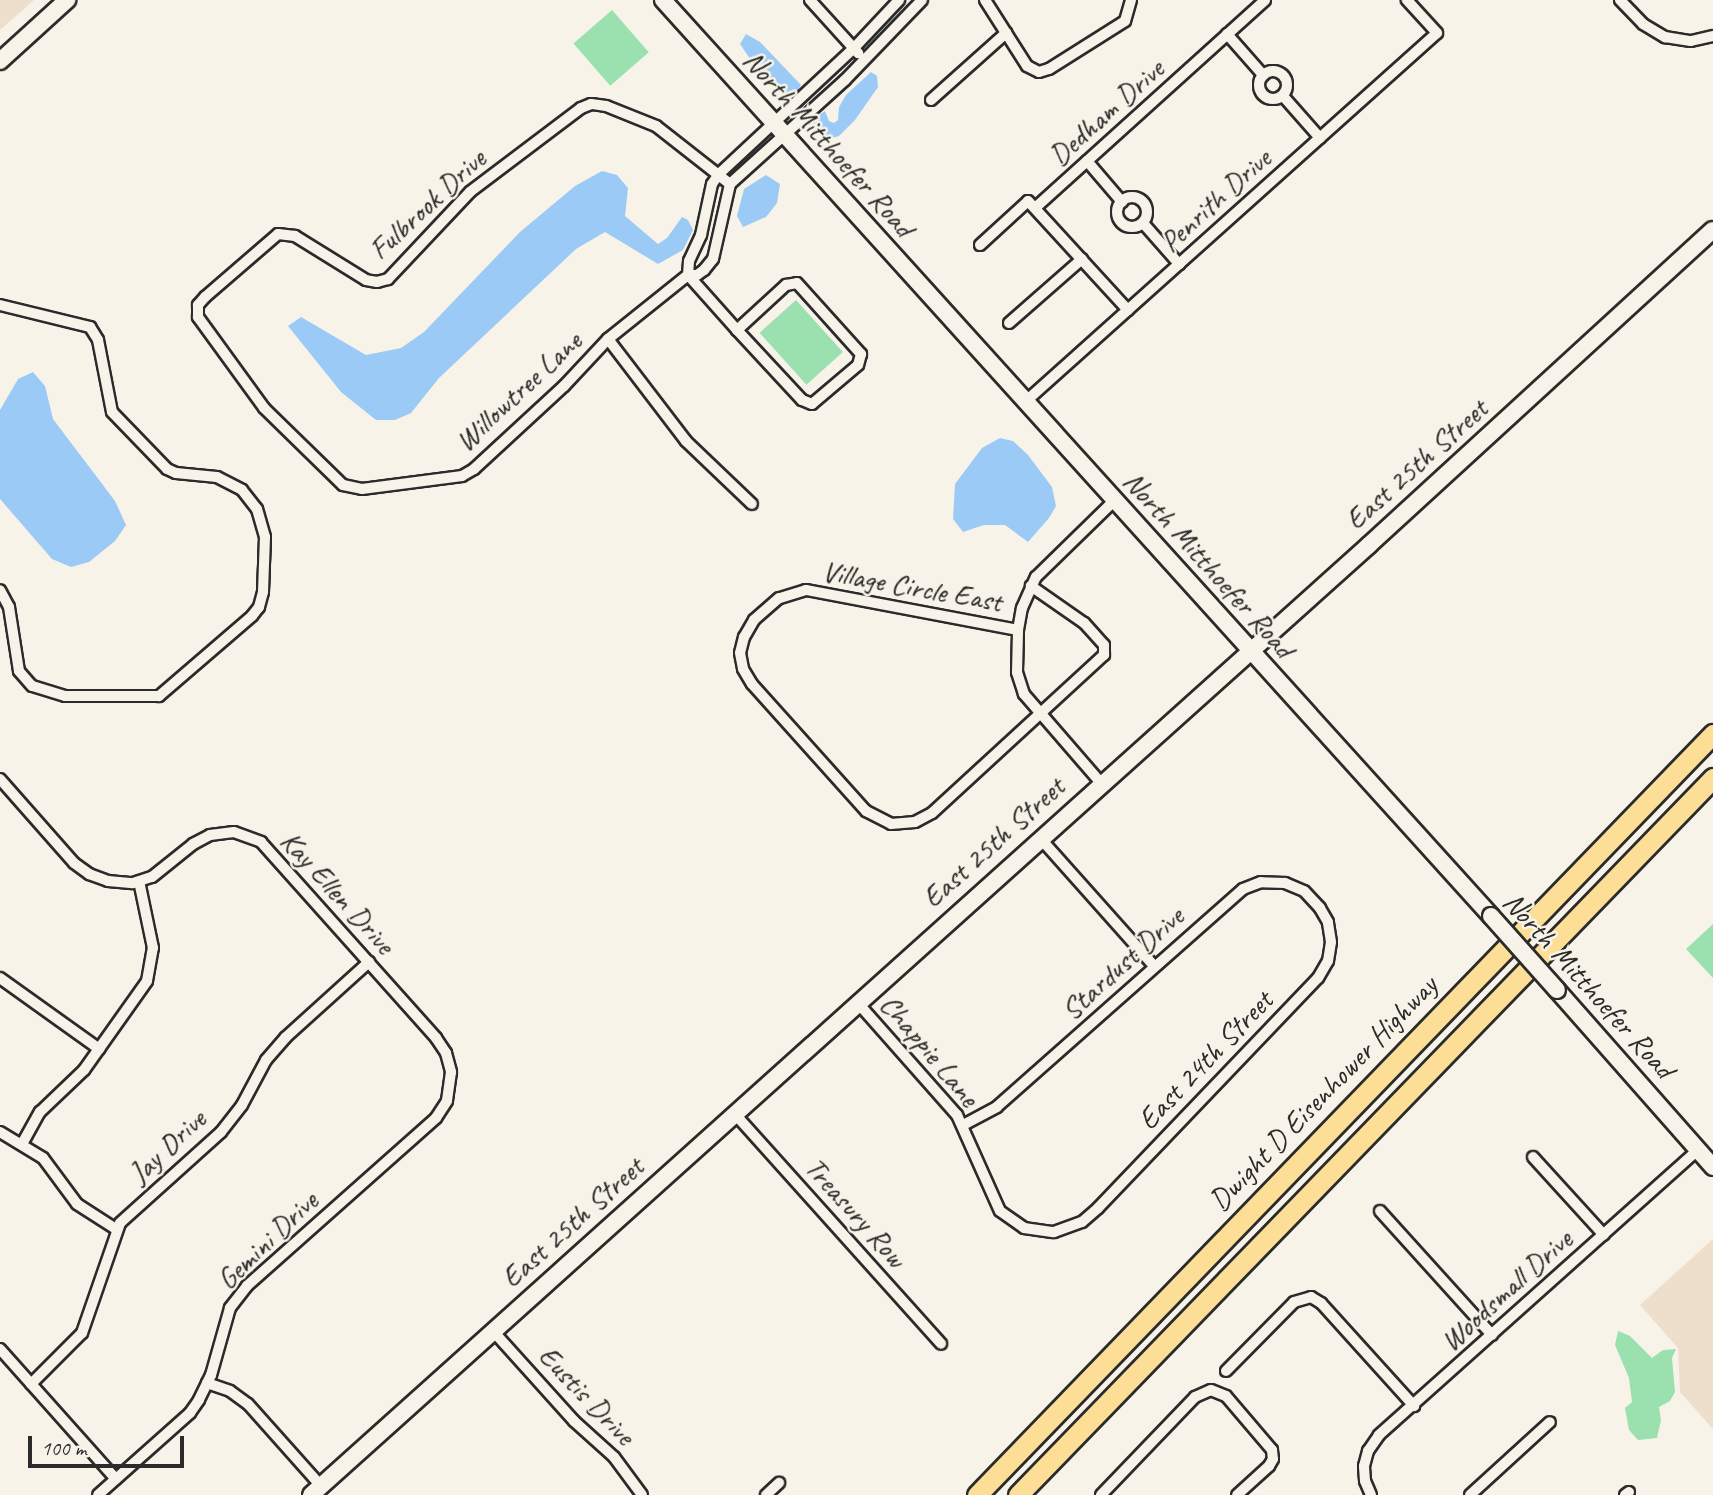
<!DOCTYPE html>
<html>
<head>
<meta charset="utf-8">
<style>
  body { margin:0 }
  #map { position:relative; width:1713px; height:1495px; overflow:hidden; background:#f7f3e8; font-family:Caveat,sans-serif }
  div>[style] { position:absolute }
  [style*='--x'] { left:calc(var(--x)*1px); top:calc(var(--y)*1px); width:calc(var(--w)*1px); rotate:calc(var(--a)*1deg) }
  .built>* { inset:0; background:#eedecc }
  .green>* { inset:0; background:#9ae1af; transform-origin:0 0 }
  .water>* { inset:0; background:#9ccaf7 }
  .roads { filter:drop-shadow(2px 0 #2b2b2b) drop-shadow(-2px 0 #2b2b2b) drop-shadow(0 2px #2b2b2b) drop-shadow(0 -2px #2b2b2b) }
  .street>* { height:10px; margin:-5px; padding:0 5px; transform-origin:5px; border-radius:5px; background:#f7f3e8 }
  .street>.ring { margin:-5px; padding:0; box-sizing:content-box; background:none; border:10px solid #f7f3e8; border-radius:50% }
  .secondary>* { height:16px; margin:-8px; padding:0 8px; transform-origin:8px; border-radius:8px; background:#f7f3e8 }
  .highway>* { height:19px; margin:-9.5px; padding:0 9.5px; transform-origin:9.5px; border-radius:9.5px; background:#fcde96 }
  .bridges { filter:drop-shadow(2px 0 #2b2b2b) drop-shadow(-2px 0 #2b2b2b) drop-shadow(0 2px #2b2b2b) drop-shadow(0 -2px #2b2b2b) }
  .secondary-bridge>* { height:16px; margin:-8px; padding:0 8px; transform-origin:8px; border-radius:8px; background:#f7f3e8 }
  span { translate:-50% -50%; white-space:nowrap; text-align:center; line-height:1.15; -webkit-text-stroke:5px #f7f3e8; paint-order:stroke }
  .street-label { font-size:30px; color:#2b2b2b }
  .scale { position:absolute; left:28px; top:1436px; width:156px; height:32px; box-sizing:border-box; border:4px solid #2b2b2b; border-top:0; padding-left:9px; font-size:21px; line-height:24px; white-space:nowrap; color:#2b2b2b; -webkit-text-stroke:5px #f7f3e8; paint-order:stroke }
</style>
</head>
<body>
<div id="map">
  <div class="built">
    <div style="clip-path:polygon(0 0,34px 0,0 30px)"></div>
    <div style="clip-path:polygon(1713px 1239px,1713px 1429px,1680px 1392px,1678px 1348px,1640px 1305px)"></div>
  </div>
  <div class="green">
    <div style="left:612px;top:10px;width:56px;height:51px;rotate:49deg"></div>
    <div style="left:796px;top:300px;width:70px;height:49px;rotate:48deg"></div>
    <div style="clip-path:polygon(1713px 924px,1713px 978px,1686px 949px)"></div>
    <div style="clip-path:polygon(1618px 1331px,1630px 1336px,1652px 1358px,1663px 1350px,1676px 1349px,1672px 1358px,1675px 1392px,1670px 1401px,1659px 1407px,1661px 1420px,1657px 1438px,1638px 1440px,1629px 1430px,1625px 1408px,1632px 1402px,1629px 1378px,1615px 1345px)"></div>
  </div>
  <div class="water">
    <div style="clip-path:polygon(746px 34px,760px 42px,801px 85px,798px 90px,786px 94px,778px 90px,757px 69px,740px 44px)"></div>
    <div style="clip-path:polygon(871px 72px,877px 76px,878px 87px,855px 120px,839px 136px,825px 140px,816px 132px,812px 126px,819px 115px,825px 111px,829px 121px,834px 123px,838px 120px,839px 107px,846px 95px)"></div>
    <div style="clip-path:polygon(602px 171px,617px 175px,628px 188px,625px 216px,658px 244px,667px 238px,682px 217px,688px 220px,693px 230px,683px 250px,658px 264px,605px 232px,576px 249px,439px 378px,411px 413px,395px 420px,376px 420px,341px 392px,288px 326px,301px 317px,366px 355px,401px 348px,424px 332px,520px 232px,575px 186px)"></div>
    <div style="clip-path:polygon(766px 175px,780px 184px,777px 203px,766px 217px,743px 227px,737px 216px,744px 189px)"></div>
    <div style="clip-path:polygon(33px 372px,45px 386px,53px 419px,115px 501px,126px 525px,115px 541px,89px 562px,71px 567px,52px 559px,0 499px,0 410px,18px 379px)"></div>
    <div style="clip-path:polygon(1000px 438px,1013px 441px,1028px 455px,1052px 487px,1056px 506px,1049px 518px,1028px 542px,1005px 525px,984px 525px,963px 532px,953px 519px,955px 484px,982px 448px)"></div>
  </div>
  <div class="roads">
    <div class="street">
      <div style="--x:810;--y:0;--w:72;--a:47.8"></div>
      <div style="--x:985;--y:0;--w:78;--a:57.5"></div>
      <div style="--x:1027;--y:66;--w:13;--a:27"></div>
      <div style="--x:1039;--y:72;--w:10;--a:-17"></div>
      <div style="--x:1049;--y:69;--w:90;--a:-32.3"></div>
      <div style="--x:1125;--y:21;--w:22;--a:-74"></div>
      <div style="--x:1620;--y:0;--w:33;--a:46"></div>
      <div style="--x:1643;--y:24;--w:26;--a:31"></div>
      <div style="--x:1665;--y:37;--w:26;--a:9"></div>
      <div style="--x:1691;--y:41;--w:23;--a:-13"></div>
      <div style="--x:1227;--y:34;--w:55;--a:48.7"></div>
      <div class="ring" style="left:1259px;top:71px;width:18px;height:18px"></div>
      <div style="--x:1283;--y:96;--w:56;--a:48.6"></div>
      <div style="--x:931;--y:100;--w:101;--a:-41.8"></div>
      <div style="--x:1087;--y:161;--w:54;--a:49.5"></div>
      <div style="--x:730;--y:184;--w:94;--a:-141.9"></div>
      <div style="--x:656;--y:126;--w:54;--a:-158.2"></div>
      <div style="--x:606;--y:106;--w:15;--a:-172"></div>
      <div style="--x:591;--y:104;--w:11;--a:158"></div>
      <div style="--x:581;--y:108;--w:139;--a:142.9"></div>
      <div style="--x:470;--y:192;--w:120;--a:133.3"></div>
      <div style="--x:388;--y:279;--w:11;--a:165"></div>
      <div style="--x:377;--y:282;--w:11;--a:-170"></div>
      <div style="--x:366;--y:280;--w:84;--a:-148.2"></div>
      <div style="--x:295;--y:236;--w:17;--a:-173"></div>
      <div style="--x:278;--y:234;--w:96;--a:139.2"></div>
      <div style="--x:205;--y:297;--w:11;--a:131"></div>
      <div style="--x:198;--y:305;--w:12;--a:90"></div>
      <div style="--x:198;--y:317;--w:112;--a:54"></div>
      <div style="--x:264;--y:408;--w:110;--a:44.3"></div>
      <div style="--x:343;--y:485;--w:19;--a:12"></div>
      <div style="--x:362;--y:489;--w:101;--a:-7.4"></div>
      <div style="--x:462;--y:476;--w:14;--a:-30"></div>
      <div style="--x:474;--y:469;--w:122;--a:-42.7"></div>
      <div style="--x:564;--y:386;--w:64;--a:-46.9"></div>
      <div style="--x:608;--y:339;--w:102;--a:-38.7"></div>
      <div style="--x:688;--y:275;--w:9;--a:0"></div>
      <div style="--x:697;--y:275;--w:9;--a:-36"></div>
      <div style="--x:704;--y:270;--w:14;--a:-51"></div>
      <div style="--x:713;--y:259;--w:77;--a:-77.2"></div>
      <div style="--x:730;--y:184;--w:155;--a:-42.1"></div>
      <div style="--x:845;--y:80;--w:111;--a:-46.1"></div>
      <div class="ring" style="left:1117px;top:197px;width:20px;height:20px"></div>
      <div style="--x:1035;--y:208;--w:310;--a:-42.1"></div>
      <div style="--x:1143;--y:223;--w:55;--a:48.7"></div>
      <div style="--x:980;--y:245;--w:65;--a:-42.5"></div>
      <div style="--x:1028;--y:201;--w:148;--a:47.5"></div>
      <div style="--x:688;--y:275;--w:14;--a:-86"></div>
      <div style="--x:689;--y:261;--w:29;--a:-65"></div>
      <div style="--x:701;--y:235;--w:52;--a:-77.8"></div>
      <div style="--x:712;--y:184;--w:12;--a:-55"></div>
      <div style="--x:719;--y:174;--w:185;--a:-43"></div>
      <div style="--x:854;--y:48;--w:66;--a:-46.8"></div>
      <div style="--x:688;--y:275;--w:74;--a:48.3"></div>
      <div style="--x:797;--y:283;--w:96;--a:48"></div>
      <div style="--x:861;--y:354;--w:11;--a:105"></div>
      <div style="--x:858;--y:365;--w:60;--a:139.7"></div>
      <div style="--x:812;--y:404;--w:11;--a:-158"></div>
      <div style="--x:802;--y:400;--w:96;--a:-132.9"></div>
      <div style="--x:737;--y:330;--w:67;--a:-42.6"></div>
      <div style="--x:786;--y:285;--w:11;--a:-10"></div>
      <div style="--x:0;--y:305;--w:93;--a:13.7"></div>
      <div style="--x:90;--y:327;--w:15;--a:58"></div>
      <div style="--x:98;--y:340;--w:73;--a:79"></div>
      <div style="--x:112;--y:412;--w:79;--a:46"></div>
      <div style="--x:167;--y:469;--w:10;--a:24"></div>
      <div style="--x:176;--y:473;--w:41;--a:5.6"></div>
      <div style="--x:217;--y:477;--w:28;--a:27"></div>
      <div style="--x:242;--y:490;--w:24;--a:52"></div>
      <div style="--x:257;--y:509;--w:29;--a:74"></div>
      <div style="--x:265;--y:537;--w:55;--a:92.1"></div>
      <div style="--x:263;--y:592;--w:16;--a:105"></div>
      <div style="--x:259;--y:607;--w:11;--a:128"></div>
      <div style="--x:252;--y:616;--w:123;--a:139.3"></div>
      <div style="--x:159;--y:696;--w:94;--a:180"></div>
      <div style="--x:65;--y:696;--w:34;--a:-163"></div>
      <div style="--x:32;--y:686;--w:20;--a:-131"></div>
      <div style="--x:19;--y:671;--w:65;--a:-98.9"></div>
      <div style="--x:9;--y:607;--w:19;--a:-118"></div>
      <div style="--x:1009;--y:323;--w:97;--a:-41.2"></div>
      <div style="--x:608;--y:339;--w:128;--a:52.6"></div>
      <div style="--x:686;--y:441;--w:91;--a:43.7"></div>
      <div style="--x:1025;--y:402;--w:553;--a:-41.85"></div>
      <div style="--x:1437;--y:33;--w:45;--a:-132.3"></div>
      <div style="--x:1018;--y:630;--w:216;--a:-169.3"></div>
      <div style="--x:806;--y:590;--w:28;--a:163"></div>
      <div style="--x:779;--y:598;--w:33;--a:139"></div>
      <div style="--x:754;--y:620;--w:20;--a:120"></div>
      <div style="--x:744;--y:637;--w:16;--a:104"></div>
      <div style="--x:740;--y:653;--w:16;--a:79"></div>
      <div style="--x:743;--y:669;--w:17;--a:59"></div>
      <div style="--x:752;--y:684;--w:171;--a:48.1"></div>
      <div style="--x:866;--y:811;--w:28;--a:27"></div>
      <div style="--x:891;--y:824;--w:24;--a:-5"></div>
      <div style="--x:915;--y:822;--w:19;--a:-28"></div>
      <div style="--x:932;--y:813;--w:234;--a:-42.6"></div>
      <div style="--x:1104;--y:655;--w:10;--a:-90"></div>
      <div style="--x:1104;--y:645;--w:30;--a:-132"></div>
      <div style="--x:1084;--y:623;--w:65;--a:-145.1"></div>
      <div style="--x:0;--y:779;--w:112;--a:48.6"></div>
      <div style="--x:74;--y:863;--w:19;--a:36"></div>
      <div style="--x:89;--y:874;--w:20;--a:20"></div>
      <div style="--x:108;--y:881;--w:25;--a:5"></div>
      <div style="--x:133;--y:883;--w:20;--a:-18"></div>
      <div style="--x:152;--y:877;--w:53;--a:-38.8"></div>
      <div style="--x:193;--y:844;--w:19;--a:-28"></div>
      <div style="--x:210;--y:835;--w:24;--a:-7"></div>
      <div style="--x:234;--y:832;--w:29;--a:20"></div>
      <div style="--x:261;--y:842;--w:263;--a:48.2"></div>
      <div style="--x:436;--y:1038;--w:18;--a:56"></div>
      <div style="--x:446;--y:1053;--w:20;--a:75"></div>
      <div style="--x:451;--y:1072;--w:29;--a:98"></div>
      <div style="--x:447;--y:1101;--w:20;--a:123"></div>
      <div style="--x:436;--y:1118;--w:253;--a:138.4"></div>
      <div style="--x:247;--y:1286;--w:28;--a:128"></div>
      <div style="--x:230;--y:1308;--w:70;--a:105.8"></div>
      <div style="--x:211;--y:1375;--w:28;--a:116"></div>
      <div style="--x:199;--y:1400;--w:16;--a:125"></div>
      <div style="--x:190;--y:1413;--w:123;--a:138.3"></div>
      <div style="--x:1101;--y:783;--w:118;--a:-130.9"></div>
      <div style="--x:1024;--y:694;--w:23;--a:-108"></div>
      <div style="--x:1017;--y:672;--w:42;--a:-88.6"></div>
      <div style="--x:1018;--y:630;--w:22;--a:-80"></div>
      <div style="--x:1022;--y:608;--w:34;--a:-66"></div>
      <div style="--x:1036;--y:577;--w:109;--a:-44.3"></div>
      <div style="--x:1040;--y:838;--w:171;--a:48.3"></div>
      <div style="--x:0;--y:978;--w:122;--a:35.6"></div>
      <div style="--x:857;--y:1002;--w:151;--a:48.5"></div>
      <div style="--x:957;--y:1115;--w:105;--a:65.9"></div>
      <div style="--x:1000;--y:1211;--w:29;--a:35"></div>
      <div style="--x:1024;--y:1228;--w:30;--a:8"></div>
      <div style="--x:1054;--y:1232;--w:30;--a:-20"></div>
      <div style="--x:1082;--y:1222;--w:21;--a:-41"></div>
      <div style="--x:1098;--y:1208;--w:318;--a:-46.3"></div>
      <div style="--x:1318;--y:978;--w:20;--a:-60"></div>
      <div style="--x:1328;--y:961;--w:19;--a:-81"></div>
      <div style="--x:1331;--y:942;--w:20;--a:-99"></div>
      <div style="--x:1328;--y:922;--w:16;--a:-120"></div>
      <div style="--x:1320;--y:908;--w:23;--a:-133"></div>
      <div style="--x:1304;--y:891;--w:21;--a:-157"></div>
      <div style="--x:1285;--y:883;--w:24;--a:-178"></div>
      <div style="--x:1261;--y:882;--w:19;--a:159"></div>
      <div style="--x:1243;--y:889;--w:329;--a:138.5"></div>
      <div style="--x:997;--y:1107;--w:38;--a:152"></div>
      <div style="--x:734;--y:1113;--w:310;--a:48.1"></div>
      <div style="--x:0;--y:1132;--w:50;--a:31.2"></div>
      <div style="--x:43;--y:1158;--w:57;--a:53.5"></div>
      <div style="--x:77;--y:1204;--w:46;--a:32.7"></div>
      <div style="--x:22;--y:1144;--w:37;--a:-61"></div>
      <div style="--x:40;--y:1112;--w:61;--a:-43.7"></div>
      <div style="--x:84;--y:1070;--w:109;--a:-54.7"></div>
      <div style="--x:147;--y:981;--w:34;--a:-80"></div>
      <div style="--x:153;--y:948;--w:68;--a:-101.8"></div>
      <div style="--x:1533;--y:1157;--w:105;--a:47.7"></div>
      <div style="--x:1380;--y:1211;--w:167;--a:47.9"></div>
      <div style="--x:493;--y:1331;--w:121;--a:48"></div>
      <div style="--x:574;--y:1421;--w:54;--a:42"></div>
      <div style="--x:614;--y:1457;--w:47;--a:53.6"></div>
      <div style="--x:0;--y:1349;--w:174;--a:48.3"></div>
      <div style="--x:1226;--y:1371;--w:97;--a:-45.4"></div>
      <div style="--x:1294;--y:1302;--w:18;--a:-16"></div>
      <div style="--x:1311;--y:1297;--w:12;--a:31"></div>
      <div style="--x:1321;--y:1303;--w:139;--a:47.9"></div>
      <div style="--x:207;--y:1383;--w:24;--a:19"></div>
      <div style="--x:230;--y:1391;--w:22;--a:36"></div>
      <div style="--x:248;--y:1404;--w:110;--a:48.3"></div>
      <div style="--x:31;--y:1384;--w:72;--a:-45"></div>
      <div style="--x:82;--y:1333;--w:116;--a:-70.9"></div>
      <div style="--x:120;--y:1223;--w:136;--a:-42"></div>
      <div style="--x:221;--y:1132;--w:34;--a:-52"></div>
      <div style="--x:242;--y:1105;--w:51;--a:-61.9"></div>
      <div style="--x:266;--y:1060;--w:30;--a:-49"></div>
      <div style="--x:286;--y:1037;--w:112;--a:-42.1"></div>
      <div style="--x:766;--y:1495;--w:18;--a:-43"></div>
      <div style="--x:1101;--y:1495;--w:136;--a:-46.2"></div>
      <div style="--x:1195;--y:1397;--w:17;--a:-24"></div>
      <div style="--x:1211;--y:1390;--w:16;--a:22"></div>
      <div style="--x:1226;--y:1396;--w:71;--a:49.6"></div>
      <div style="--x:1272;--y:1450;--w:9;--a:84"></div>
      <div style="--x:1273;--y:1459;--w:8;--a:120"></div>
      <div style="--x:1269;--y:1466;--w:43;--a:137.8"></div>
      <div style="--x:1371;--y:1495;--w:15;--a:-113"></div>
      <div style="--x:1365;--y:1481;--w:15;--a:-94"></div>
      <div style="--x:1364;--y:1466;--w:16;--a:-75"></div>
      <div style="--x:1368;--y:1451;--w:19;--a:-55"></div>
      <div style="--x:1379;--y:1435;--w:428;--a:-41.8"></div>
      <div style="--x:1470;--y:1495;--w:108;--a:-42.4"></div>
      <div style="--x:1625;--y:1495;--w:5;--a:-37"></div>
    </div>
    <div class="secondary">
      <div style="--x:663;--y:0;--w:1235;--a:47.89"></div>
      <div style="--x:0;--y:61;--w:91;--a:-42.3"></div>
      <div style="--x:1557;--y:990;--w:236;--a:48.6"></div>
      <div style="--x:311;--y:1495;--w:1422;--a:-41.92"></div>
      <div style="--x:1369;--y:545;--w:466;--a:-42.5"></div>
    </div>
    <div class="highway">
      <div style="--x:977;--y:1495;--w:1059;--a:-45.96"></div>
      <div style="--x:1018;--y:1495;--w:999;--a:-45.89"></div>
    </div>
  </div>
  <div class="bridges">
    <div class="secondary-bridge">
      <div style="--x:1491;--y:916;--w:99;--a:48.3"></div>
    </div>
  </div>
  <div class="street-label">
    <span style="left:1106px;top:112px;rotate:-42deg">Dedham Drive</span>
    <span style="left:829px;top:143px;rotate:48deg">North Mitthoefer Road</span>
    <span style="left:1215px;top:200px;rotate:-42deg">Penrith Drive</span>
    <span style="left:427px;top:204px;rotate:-43deg">Fulbrook Drive</span>
    <span style="left:518px;top:391px;rotate:-43deg">Willowtree Lane</span>
    <span style="left:1416px;top:464px;rotate:-42deg">East 25th Street</span>
    <span style="left:1209px;top:564px;rotate:48deg">North Mitthoefer Road</span>
    <span style="left:912px;top:586px;rotate:10deg">Village Circle East</span>
    <span style="left:993px;top:842px;rotate:-42deg">East 25th Street</span>
    <span style="left:338px;top:892px;rotate:48deg">Kay Ellen Drive</span>
    <span style="left:1122px;top:963px;rotate:-42deg">Stardust Drive</span>
    <span style="left:1589px;top:985px;rotate:48deg">North Mitthoefer Road</span>
    <span style="left:930px;top:1050px;rotate:50deg">Chappie Lane</span>
    <span style="left:1205px;top:1060px;rotate:-46deg">East 24th Street</span>
    <span style="left:1323px;top:1093px;rotate:-46deg">Dwight D Eisenhower Highway</span>
    <span style="left:167px;top:1146px;rotate:-43deg">Jay Drive</span>
    <span style="left:856px;top:1212px;rotate:48deg">Treasury Row</span>
    <span style="left:572px;top:1222px;rotate:-42deg">East 25th Street</span>
    <span style="left:267px;top:1240px;rotate:-44deg">Gemini Drive</span>
    <span style="left:1506px;top:1290px;rotate:-42deg">Woodsmall Drive</span>
    <span style="left:587px;top:1395px;rotate:46deg">Eustis Drive</span>
  </div>
  <div class="scale">100 m</div>
</div>
</body>
</html>
